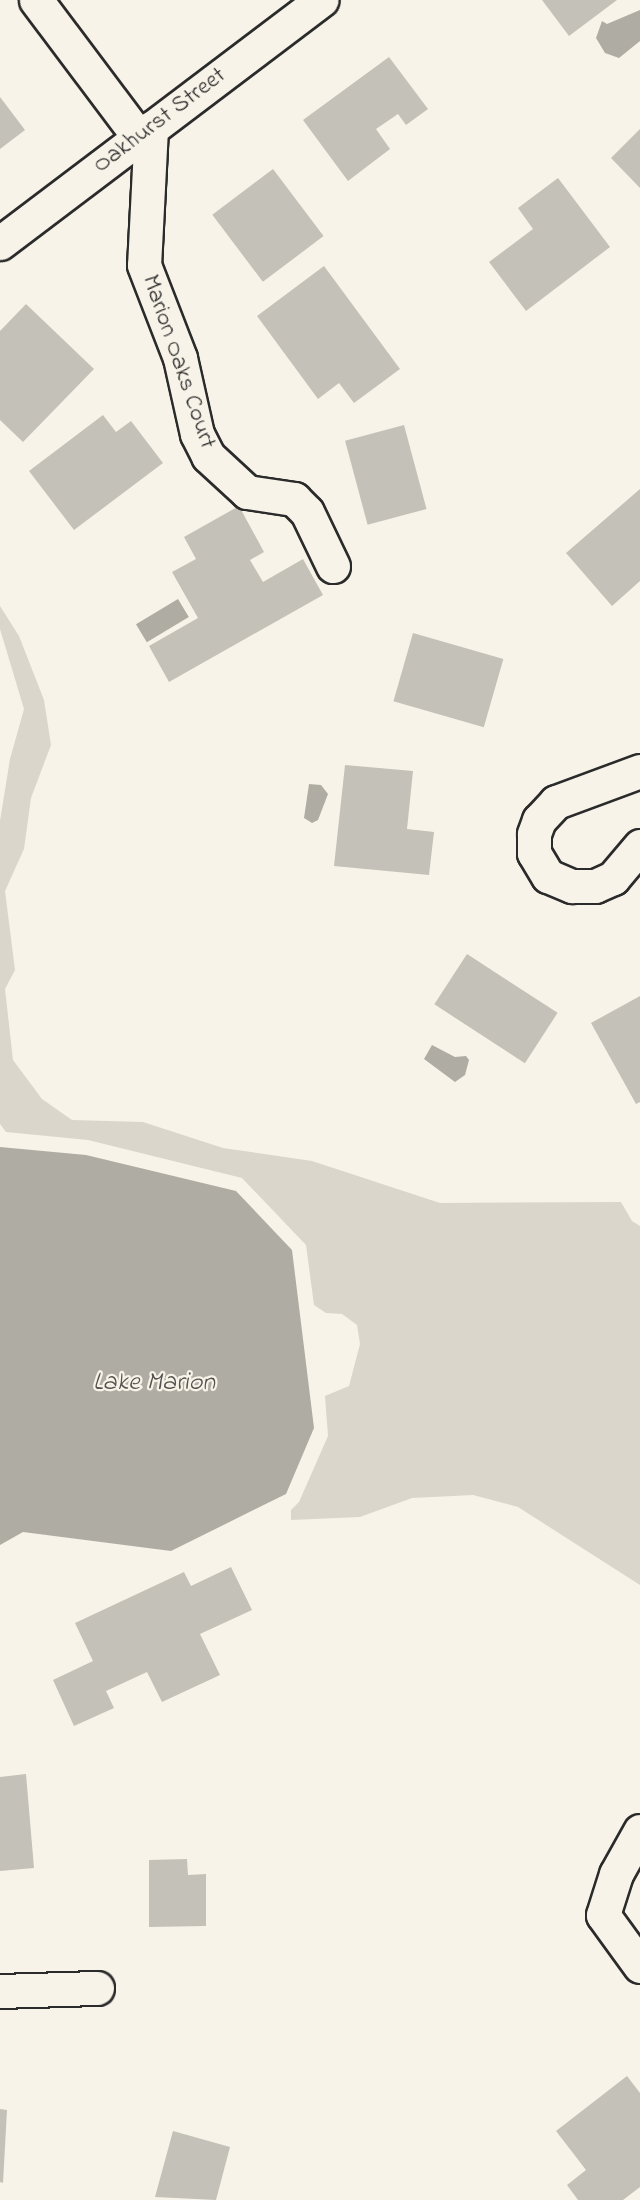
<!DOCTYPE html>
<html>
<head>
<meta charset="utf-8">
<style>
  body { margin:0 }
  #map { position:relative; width:640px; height:2200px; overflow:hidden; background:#f7f3e8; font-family:"Indie Flower",sans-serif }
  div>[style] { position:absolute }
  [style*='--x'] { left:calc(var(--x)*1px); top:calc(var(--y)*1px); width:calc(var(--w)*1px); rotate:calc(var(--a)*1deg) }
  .green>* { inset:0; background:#dad6cc }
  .water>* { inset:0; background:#afaca4; transform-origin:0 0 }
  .building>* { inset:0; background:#c4c1b9; transform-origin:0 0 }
  .roads { filter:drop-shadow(2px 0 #2b2b2b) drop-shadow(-2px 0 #2b2b2b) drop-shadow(0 2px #2b2b2b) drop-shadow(0 -2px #2b2b2b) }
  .minor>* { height:33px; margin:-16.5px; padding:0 16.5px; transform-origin:16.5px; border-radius:16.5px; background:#f7f3e8 }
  span { translate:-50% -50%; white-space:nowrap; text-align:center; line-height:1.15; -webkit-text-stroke:4.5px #f7f3e8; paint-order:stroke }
  .street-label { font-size:24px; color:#2b2b2b }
  .water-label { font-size:26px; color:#53524f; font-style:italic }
</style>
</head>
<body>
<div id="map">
  <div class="green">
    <div style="clip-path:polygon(0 606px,19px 636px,44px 700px,51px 745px,31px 798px,24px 849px,5px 891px,15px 970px,5px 989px,13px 1060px,42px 1099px,72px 1120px,143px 1122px,223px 1148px,312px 1161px,440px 1203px,621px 1202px,632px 1221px,640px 1226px,640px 1585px,518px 1507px,473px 1495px,412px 1498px,360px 1517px,291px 1520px,291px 1510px,299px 1502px,328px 1436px,325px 1396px,349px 1386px,360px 1344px,357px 1325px,342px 1314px,326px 1313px,314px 1305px,306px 1245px,242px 1178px,88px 1140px,6px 1132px,0 1124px,0 821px,10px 759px,24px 709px,0 629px)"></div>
  </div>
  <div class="water">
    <div style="clip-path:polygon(640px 10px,640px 41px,619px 58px,605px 53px,596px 38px,602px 21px,607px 24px)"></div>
    <div style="left:178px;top:599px;width:21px;height:49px;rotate:59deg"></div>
    <div style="clip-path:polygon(309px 784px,321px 785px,328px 794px,318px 820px,312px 823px,304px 818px)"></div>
    <div style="clip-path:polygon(432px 1045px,455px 1057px,466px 1056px,469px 1060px,465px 1075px,455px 1082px,424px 1059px)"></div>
    <div style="clip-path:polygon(0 1147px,86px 1155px,236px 1191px,292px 1250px,314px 1428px,286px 1494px,171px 1551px,23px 1532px,0 1545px)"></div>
  </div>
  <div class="building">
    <div style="clip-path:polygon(542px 0,617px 0,569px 36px)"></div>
    <div style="clip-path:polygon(389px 57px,428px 109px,406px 125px,398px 114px,376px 129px,390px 149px,348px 181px,303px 120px)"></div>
    <div style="clip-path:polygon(0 97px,25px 130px,0 149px)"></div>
    <div style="clip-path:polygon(640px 129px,640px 188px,611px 158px)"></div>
    <div style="left:273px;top:169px;width:84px;height:76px;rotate:53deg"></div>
    <div style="clip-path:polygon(558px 178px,610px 247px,526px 311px,489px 262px,533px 229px,518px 208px)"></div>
    <div style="clip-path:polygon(324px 266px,400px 369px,354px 403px,339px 383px,318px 399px,257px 316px)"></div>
    <div style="clip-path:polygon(26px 304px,94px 369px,23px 442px,0 420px,0 331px)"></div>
    <div style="clip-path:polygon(103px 415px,116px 432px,131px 421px,163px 463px,74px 530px,29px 471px)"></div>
    <div style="left:404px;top:425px;width:87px;height:61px;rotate:75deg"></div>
    <div style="clip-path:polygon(640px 489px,640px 581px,612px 606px,566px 553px)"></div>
    <div style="clip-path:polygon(239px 506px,264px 552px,250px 560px,263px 582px,303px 559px,323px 595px,169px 682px,149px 646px,198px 618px,172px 572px,196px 559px,184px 537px)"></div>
    <div style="left:413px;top:633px;width:94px;height:71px;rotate:16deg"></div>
    <div style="clip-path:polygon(345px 765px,413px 771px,407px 829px,434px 832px,429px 875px,334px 866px)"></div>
    <div style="left:467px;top:954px;width:108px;height:60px;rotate:33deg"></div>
    <div style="clip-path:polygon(640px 996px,640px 1102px,636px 1104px,591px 1023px)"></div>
    <div style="clip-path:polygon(231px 1567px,252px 1610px,200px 1634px,220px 1675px,162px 1702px,147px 1672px,106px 1691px,114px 1708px,74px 1726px,53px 1680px,93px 1661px,75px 1623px,184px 1572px,191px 1586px)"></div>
    <div style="clip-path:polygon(26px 1774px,34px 1868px,0 1871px,0 1777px)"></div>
    <div style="clip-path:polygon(187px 1859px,188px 1875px,206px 1874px,206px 1926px,149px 1927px,149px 1860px)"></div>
    <div style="clip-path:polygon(627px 2076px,640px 2093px,640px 2187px,623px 2200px,578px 2200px,567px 2185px,586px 2170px,556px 2131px)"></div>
    <div style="clip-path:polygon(0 2109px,7px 2110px,3px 2183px,0 2182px)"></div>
    <div style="clip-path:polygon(173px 2131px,230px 2147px,216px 2200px,155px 2197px)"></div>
  </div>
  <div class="roads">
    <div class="minor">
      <div style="--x:36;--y:0;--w:171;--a:53.1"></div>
      <div style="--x:151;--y:128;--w:137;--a:92.9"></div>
      <div style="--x:144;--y:265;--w:100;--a:68.8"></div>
      <div style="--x:180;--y:358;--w:78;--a:77.4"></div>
      <div style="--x:197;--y:434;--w:25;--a:63"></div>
      <div style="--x:208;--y:456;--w:53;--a:42.7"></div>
      <div style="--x:247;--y:492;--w:48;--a:8.5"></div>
      <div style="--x:294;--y:499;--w:18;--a:45"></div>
      <div style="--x:307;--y:512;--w:60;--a:64.3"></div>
      <div style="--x:0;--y:243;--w:403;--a:-37.1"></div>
      <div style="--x:640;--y:771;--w:90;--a:159.7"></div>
      <div style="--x:556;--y:802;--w:25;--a:133"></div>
      <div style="--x:539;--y:820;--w:15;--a:110"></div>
      <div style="--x:534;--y:834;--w:19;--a:90"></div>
      <div style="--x:534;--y:853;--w:27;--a:59"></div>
      <div style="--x:548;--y:876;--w:26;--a:23"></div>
      <div style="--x:572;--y:886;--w:23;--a:0"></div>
      <div style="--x:595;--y:886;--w:20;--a:-24"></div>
      <div style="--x:613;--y:878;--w:42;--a:-49.8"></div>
      <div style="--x:640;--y:1831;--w:49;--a:119.2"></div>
      <div style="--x:616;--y:1874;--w:43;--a:107.6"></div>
      <div style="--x:603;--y:1915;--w:63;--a:54"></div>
      <div style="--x:0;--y:1991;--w:97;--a:-1.8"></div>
    </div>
  </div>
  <div class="street-label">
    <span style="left:160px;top:121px;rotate:-37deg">Oakhurst Street</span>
    <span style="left:178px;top:362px;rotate:71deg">Marion Oaks Court</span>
  </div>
  <div class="water-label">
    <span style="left:154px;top:1384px">Lake Marion</span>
  </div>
</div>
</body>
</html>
